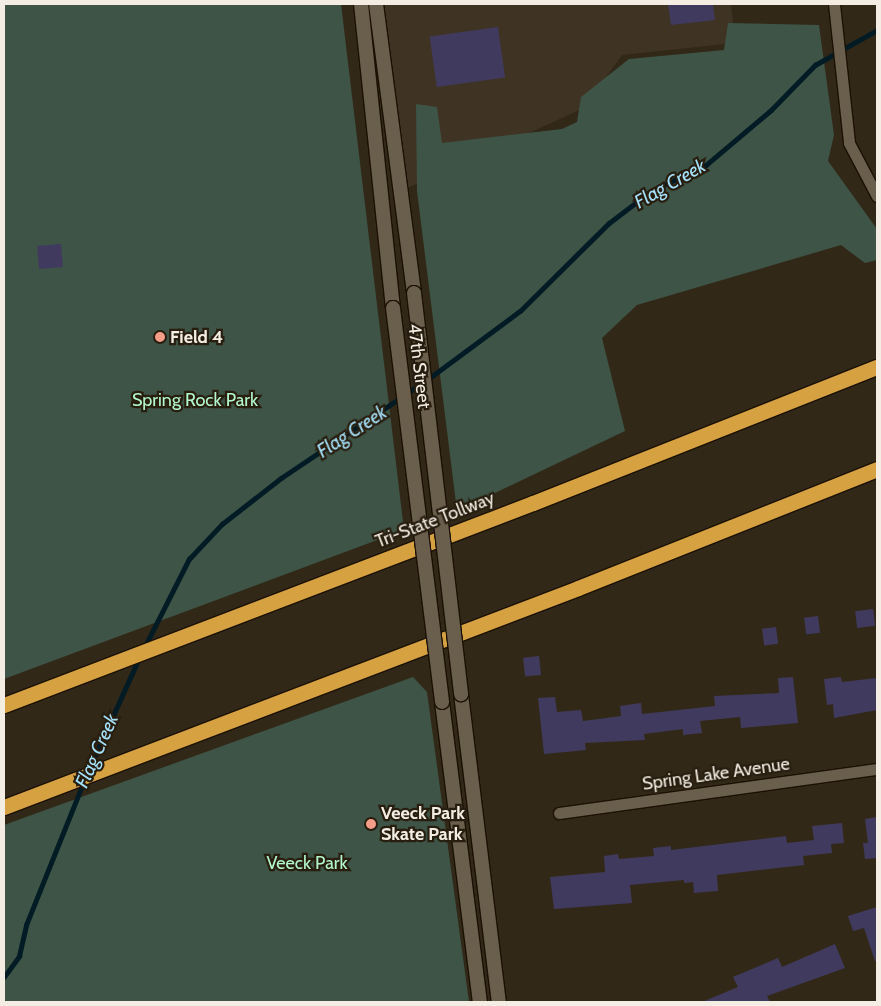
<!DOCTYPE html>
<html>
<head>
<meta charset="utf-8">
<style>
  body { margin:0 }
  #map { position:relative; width:881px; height:1006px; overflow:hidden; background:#322818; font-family:Cabin,sans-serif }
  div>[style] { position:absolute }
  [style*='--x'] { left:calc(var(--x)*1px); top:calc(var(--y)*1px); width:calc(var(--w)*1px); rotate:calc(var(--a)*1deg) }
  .commercial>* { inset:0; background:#3f3324 }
  .green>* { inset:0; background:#3d5446 }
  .stream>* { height:4.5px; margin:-2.25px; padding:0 2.25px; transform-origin:2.25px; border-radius:2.25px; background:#031b24 }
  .building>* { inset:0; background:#403b5e; transform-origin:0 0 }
  .roads { filter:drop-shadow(1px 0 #1a1103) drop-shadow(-1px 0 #1a1103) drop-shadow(0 1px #1a1103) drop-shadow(0 -1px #1a1103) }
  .minor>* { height:11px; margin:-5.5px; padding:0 5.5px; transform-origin:5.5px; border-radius:5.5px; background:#6a5e4d }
  .secondary>* { height:14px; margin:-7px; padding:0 7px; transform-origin:7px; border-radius:7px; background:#6a5e4d }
  .motorway>* { height:15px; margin:-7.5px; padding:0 7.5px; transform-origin:7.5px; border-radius:7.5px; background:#d6a140 }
  .bridges { filter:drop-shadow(1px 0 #1a1103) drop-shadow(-1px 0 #1a1103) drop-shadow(0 1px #1a1103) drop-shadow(0 -1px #1a1103) }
  .secondary-bridge>* { height:14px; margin:-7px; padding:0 7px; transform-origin:7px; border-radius:7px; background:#6a5e4d }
  .dots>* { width:14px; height:14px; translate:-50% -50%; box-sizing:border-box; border:2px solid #281e0f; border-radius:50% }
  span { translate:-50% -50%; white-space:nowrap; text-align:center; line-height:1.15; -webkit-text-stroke:4.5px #281e0f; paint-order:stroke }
  .poi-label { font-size:18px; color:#f3ede3; font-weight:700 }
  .left { translate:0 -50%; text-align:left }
  .street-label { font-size:18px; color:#f3ede3 }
  .park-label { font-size:18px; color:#b2f6cc }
  .water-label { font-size:19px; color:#a5e2fb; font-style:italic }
  .frame { position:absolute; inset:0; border:5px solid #f3ede3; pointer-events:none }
</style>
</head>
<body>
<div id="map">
  <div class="commercial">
    <div style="clip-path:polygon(375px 4px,731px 4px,735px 43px,622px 55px,584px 108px,405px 189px)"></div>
  </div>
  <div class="green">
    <div style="clip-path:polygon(4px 4px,341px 4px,404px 530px,4px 679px)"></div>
    <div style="clip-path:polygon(728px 23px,819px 25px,834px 135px,828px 161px,877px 229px,877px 260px,865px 263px,841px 245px,637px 305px,602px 338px,625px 431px,457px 511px,417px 191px,416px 104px,437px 107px,442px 143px,562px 129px,577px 122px,581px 97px,629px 59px,724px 50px)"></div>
    <div style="clip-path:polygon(413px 677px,427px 692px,469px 1002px,4px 1002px,4px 825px)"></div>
  </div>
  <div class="stream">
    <div style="--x:428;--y:379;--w:114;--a:-36.5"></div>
    <div style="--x:520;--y:311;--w:125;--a:-44.7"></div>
    <div style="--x:609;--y:223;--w:53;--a:-37.3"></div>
    <div style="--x:651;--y:191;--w:61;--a:-25.3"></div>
    <div style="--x:706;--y:165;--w:85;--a:-40.2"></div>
    <div style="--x:771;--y:110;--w:63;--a:-45.6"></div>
    <div style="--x:815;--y:65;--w:71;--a:-29.4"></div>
    <div style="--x:144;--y:648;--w:100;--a:-63.2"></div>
    <div style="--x:189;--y:559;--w:48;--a:-46.7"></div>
    <div style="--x:222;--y:524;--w:75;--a:-37.9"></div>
    <div style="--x:281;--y:478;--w:169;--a:-33.9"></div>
    <div style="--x:88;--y:771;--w:124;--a:-65.7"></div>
    <div style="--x:4;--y:977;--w:26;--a:-54"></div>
    <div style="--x:19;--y:956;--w:32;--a:-77"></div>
    <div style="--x:26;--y:925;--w:155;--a:-68.1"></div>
  </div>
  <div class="building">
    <div style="clip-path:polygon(668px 4px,713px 4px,715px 20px,671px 25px)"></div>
    <div style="left:498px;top:27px;width:51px;height:69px;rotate:82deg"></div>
    <div style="left:61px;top:244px;width:23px;height:24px;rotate:85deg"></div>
    <div style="left:873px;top:609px;width:17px;height:18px;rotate:83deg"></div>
    <div style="left:818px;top:616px;width:17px;height:14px;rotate:83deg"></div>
    <div style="left:776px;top:627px;width:17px;height:14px;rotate:83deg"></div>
    <div style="left:539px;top:656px;width:19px;height:16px;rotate:84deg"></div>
    <div style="clip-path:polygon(793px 677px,798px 723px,741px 728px,740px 717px,700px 721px,702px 733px,683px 735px,683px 729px,644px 734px,645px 740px,585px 743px,586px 750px,544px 754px,538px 698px,555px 697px,557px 712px,581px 710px,583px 721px,621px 716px,620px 706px,641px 703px,642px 714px,715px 706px,714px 696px,779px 693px,778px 678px)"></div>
    <div style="clip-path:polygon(841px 677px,842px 682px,877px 678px,877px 710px,834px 718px,833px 704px,827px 705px,824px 679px)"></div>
    <div style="clip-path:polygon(877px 817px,877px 858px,865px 859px,863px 843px,868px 843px,865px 819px)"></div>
    <div style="clip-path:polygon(842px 823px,844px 843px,831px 844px,832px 853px,803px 856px,804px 865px,717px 875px,718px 891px,694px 893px,693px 882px,684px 883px,684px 880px,630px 885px,632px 903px,554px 909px,550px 877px,605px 872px,604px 856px,618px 854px,619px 859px,654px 856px,653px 848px,671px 846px,671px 850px,786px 836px,787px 843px,814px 840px,812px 826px)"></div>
    <div style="clip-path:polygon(877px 907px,877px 961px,875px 961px,864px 928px,853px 931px,848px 916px)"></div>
    <div style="clip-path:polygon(835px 944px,845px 968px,767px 996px,770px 1002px,702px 1002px,738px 987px,733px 977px,778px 958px,782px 967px)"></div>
  </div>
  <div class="roads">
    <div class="minor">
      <div style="--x:834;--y:4;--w:140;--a:83.8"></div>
      <div style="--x:849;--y:143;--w:60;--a:62.2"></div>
      <div style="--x:559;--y:813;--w:321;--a:-7.9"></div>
    </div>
    <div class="secondary">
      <div style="--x:361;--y:4;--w:306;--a:84"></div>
      <div style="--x:376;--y:4;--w:291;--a:82.5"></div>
      <div style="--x:461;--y:694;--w:310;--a:83"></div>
      <div style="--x:442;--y:702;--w:302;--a:82.8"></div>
    </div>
    <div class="motorway">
      <div style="--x:4;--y:705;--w:566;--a:-20.9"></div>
      <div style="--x:533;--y:503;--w:370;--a:-21.6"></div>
      <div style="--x:4;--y:807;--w:614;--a:-20.88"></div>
      <div style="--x:578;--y:588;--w:322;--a:-21.7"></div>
    </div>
  </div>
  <div class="bridges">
    <div class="secondary-bridge">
      <div style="--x:414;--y:293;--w:404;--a:83.3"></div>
      <div style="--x:393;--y:308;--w:397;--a:82.9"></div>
    </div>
  </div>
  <div class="dots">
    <div style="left:160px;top:337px;background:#f49e89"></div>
    <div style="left:371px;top:824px;background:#f49e89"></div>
  </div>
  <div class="poi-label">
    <span class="left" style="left:170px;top:337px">Field 4</span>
    <span class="left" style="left:381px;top:824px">Veeck Park<br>Skate Park</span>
  </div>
  <div class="street-label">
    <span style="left:419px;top:366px;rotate:83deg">47th Street</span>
    <span style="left:435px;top:520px;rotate:-21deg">Tri-State Tollway</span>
    <span style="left:716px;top:774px;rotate:-8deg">Spring Lake Avenue</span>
  </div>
  <div class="park-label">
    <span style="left:195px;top:400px">Spring Rock Park</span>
    <span style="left:307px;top:863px">Veeck Park</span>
  </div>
  <div class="water-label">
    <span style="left:670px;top:184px;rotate:-30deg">Flag Creek</span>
    <span style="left:352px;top:432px;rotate:-33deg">Flag Creek</span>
    <span style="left:97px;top:751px;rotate:-66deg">Flag Creek</span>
  </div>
  <div class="frame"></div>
</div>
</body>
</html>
